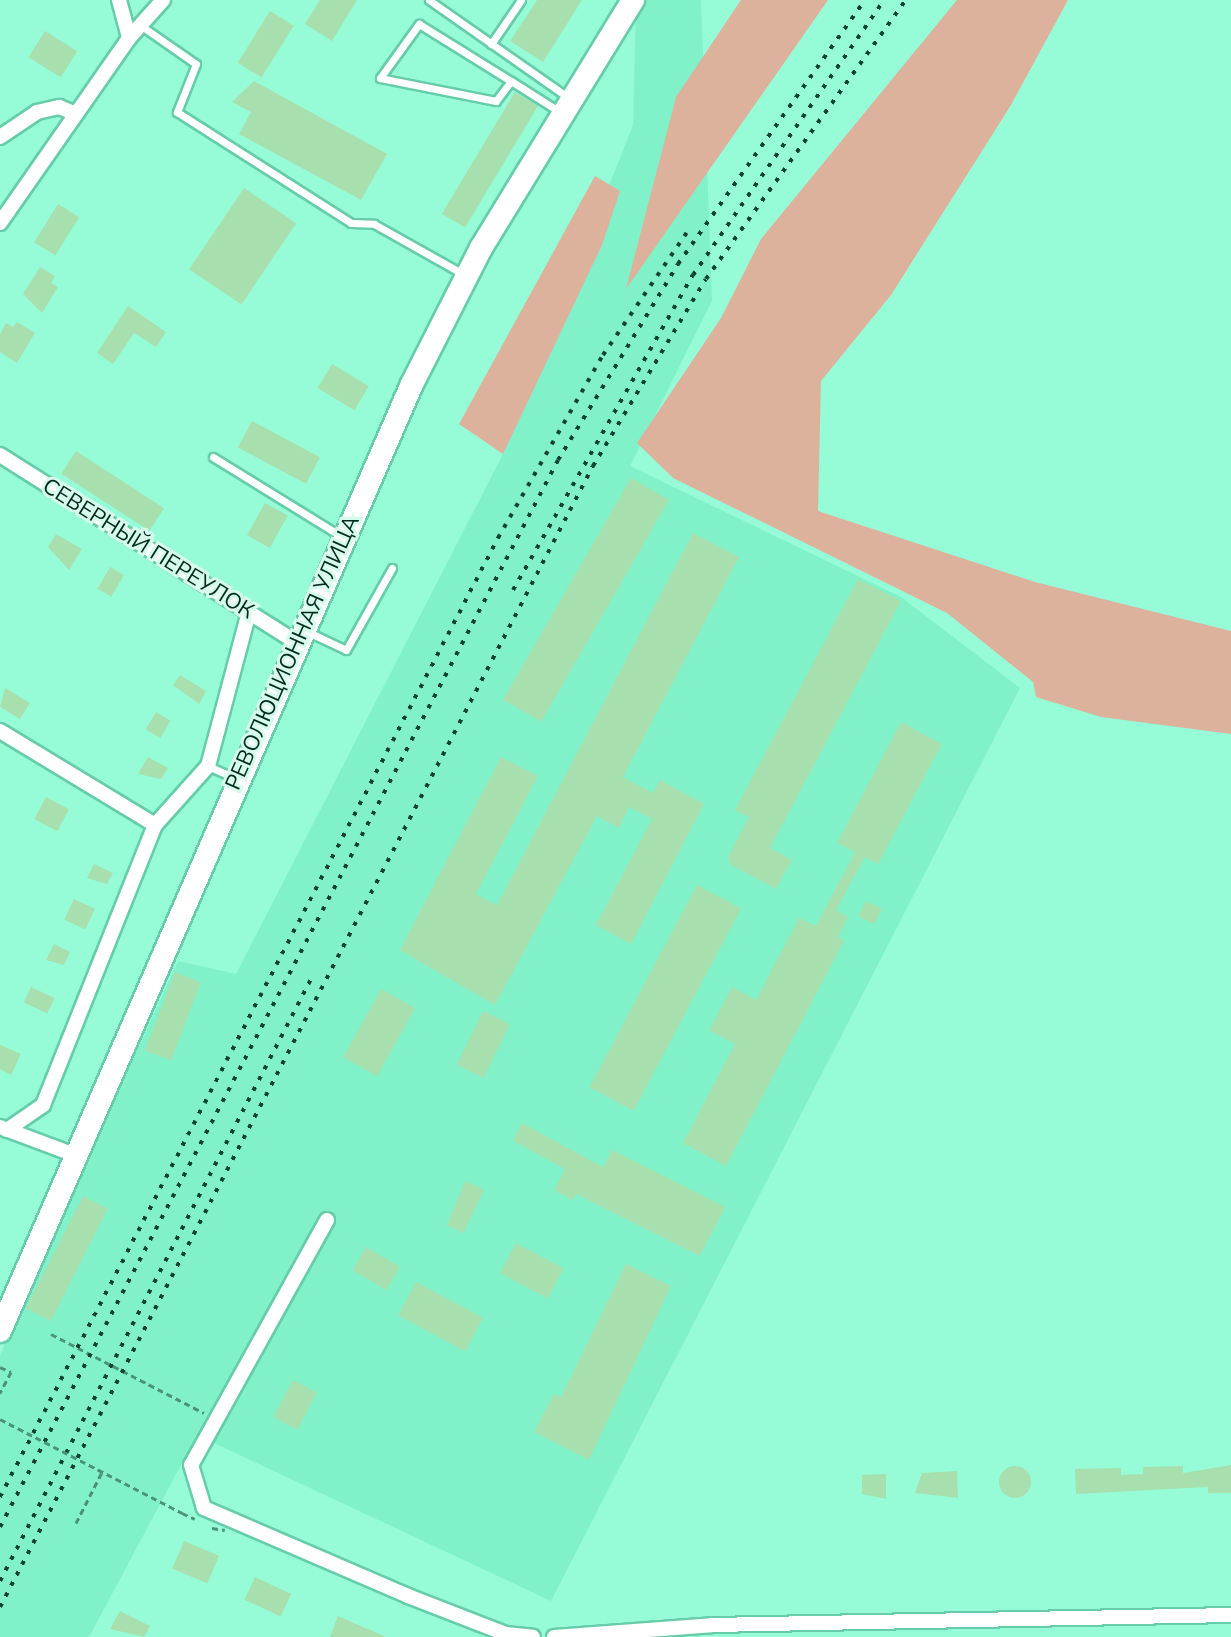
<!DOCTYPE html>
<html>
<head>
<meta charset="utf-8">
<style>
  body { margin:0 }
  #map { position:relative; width:1231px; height:1637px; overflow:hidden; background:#96fcd7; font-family:"Nunito Sans",sans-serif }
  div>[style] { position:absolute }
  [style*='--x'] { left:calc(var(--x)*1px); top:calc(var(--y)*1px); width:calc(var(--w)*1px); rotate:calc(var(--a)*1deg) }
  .built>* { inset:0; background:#81f1ca }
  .green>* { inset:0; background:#ddb29c }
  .building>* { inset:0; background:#a7dfaf; transform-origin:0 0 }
  .round { border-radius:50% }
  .path>* { height:3px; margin-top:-1.5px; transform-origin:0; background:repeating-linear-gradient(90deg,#4a9279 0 6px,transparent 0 10px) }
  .roads { filter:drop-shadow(2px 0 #66cca9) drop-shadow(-2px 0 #66cca9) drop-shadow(0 2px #66cca9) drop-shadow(0 -2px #66cca9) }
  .service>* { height:7px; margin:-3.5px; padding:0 3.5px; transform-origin:3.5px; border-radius:3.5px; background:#fff }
  .minor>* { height:14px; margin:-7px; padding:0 7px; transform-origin:7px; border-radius:7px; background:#fff }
  .secondary>* { height:22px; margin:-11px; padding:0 11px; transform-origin:11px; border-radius:11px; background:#fff }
  .rail>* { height:4px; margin-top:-2px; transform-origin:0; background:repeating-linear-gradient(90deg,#114334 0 4px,transparent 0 12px) }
  .path-bridge>* { height:3px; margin-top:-1.5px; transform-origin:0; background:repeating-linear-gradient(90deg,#4a9279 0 6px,transparent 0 10px) }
  span { translate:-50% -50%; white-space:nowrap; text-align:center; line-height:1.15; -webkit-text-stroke:6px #d6fbec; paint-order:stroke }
  .street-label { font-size:22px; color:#002b1e }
</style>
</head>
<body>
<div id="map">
  <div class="built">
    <div style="clip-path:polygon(636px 0,701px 0,712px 301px,630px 466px,901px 597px,1020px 688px,551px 1601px,197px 1435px,89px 1637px,0 1637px,0 1357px,8px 1334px,178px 961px,236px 974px,503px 454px,633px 125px)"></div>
  </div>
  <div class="green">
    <div style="clip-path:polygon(741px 0,828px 0,626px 289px,676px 97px)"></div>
    <div style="clip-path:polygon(957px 0,1068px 0,1011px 105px,891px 295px,821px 381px,818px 511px,1035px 582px,1231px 631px,1231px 734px,1101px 717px,1036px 697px,1033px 682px,947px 613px,673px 478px,637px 443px,721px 318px,761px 239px)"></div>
    <div style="clip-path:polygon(595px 176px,620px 191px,602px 245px,503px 454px,459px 424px)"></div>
  </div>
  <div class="building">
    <div style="clip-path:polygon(320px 0,357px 0,332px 41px,305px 24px)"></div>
    <div style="clip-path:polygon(537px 0,582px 0,543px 62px,510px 41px)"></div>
    <div style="left:270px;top:11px;width:28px;height:61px;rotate:32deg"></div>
    <div style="left:45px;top:31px;width:38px;height:31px;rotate:32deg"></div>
    <div style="clip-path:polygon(254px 81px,387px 154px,361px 200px,239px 134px,251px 112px,232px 102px)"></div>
    <div style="left:515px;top:92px;width:27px;height:142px;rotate:31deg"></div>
    <div style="left:244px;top:188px;width:63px;height:98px;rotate:34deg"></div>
    <div style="left:58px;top:204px;width:25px;height:45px;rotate:32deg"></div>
    <div style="clip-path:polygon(40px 267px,55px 276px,51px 283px,58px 287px,42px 313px,23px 294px)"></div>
    <div style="clip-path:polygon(128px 306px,166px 332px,156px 347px,134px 333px,113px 364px,97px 353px)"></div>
    <div style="clip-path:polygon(17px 322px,35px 333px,17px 363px,0 352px,0 334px,6px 323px,13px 327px)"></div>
    <div style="left:332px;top:364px;width:43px;height:28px;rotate:31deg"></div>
    <div style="left:252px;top:421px;width:77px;height:30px;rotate:28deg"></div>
    <div style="left:76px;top:451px;width:105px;height:27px;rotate:33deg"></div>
    <div style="left:631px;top:478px;width:44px;height:256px;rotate:30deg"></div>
    <div style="left:265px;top:503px;width:26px;height:37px;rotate:29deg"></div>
    <div style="clip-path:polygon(693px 533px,739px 557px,623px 777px,653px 793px,660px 780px,704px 804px,631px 944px,596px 925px,652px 819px,629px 807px,619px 828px,597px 816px,495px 1005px,400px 950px,501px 757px,538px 776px,476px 894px,497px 905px)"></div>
    <div style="clip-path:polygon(56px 534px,82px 549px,69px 570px,48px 547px)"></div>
    <div style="left:110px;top:567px;width:16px;height:25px;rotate:30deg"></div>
    <div style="clip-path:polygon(858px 579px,901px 601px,770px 848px,792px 860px,776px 889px,731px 865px,728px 857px,749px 817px,735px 810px)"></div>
    <div style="clip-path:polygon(180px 675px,206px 691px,199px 704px,173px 685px)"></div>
    <div style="clip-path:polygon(5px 688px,30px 703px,20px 719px,0 707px)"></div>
    <div style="left:156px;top:712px;width:17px;height:20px;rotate:31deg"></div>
    <div style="clip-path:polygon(901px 722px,942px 744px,878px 864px,865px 857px,836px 910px,848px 917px,838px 937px,844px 941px,726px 1166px,683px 1143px,735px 1044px,709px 1030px,732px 987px,756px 1000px,799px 918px,816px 926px,855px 852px,837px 843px)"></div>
    <div style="clip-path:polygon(148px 757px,168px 768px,161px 779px,138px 774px)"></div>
    <div style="left:46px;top:797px;width:26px;height:25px;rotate:28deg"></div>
    <div style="clip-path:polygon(94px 864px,113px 873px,107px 884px,87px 878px)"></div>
    <div style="left:697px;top:885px;width:50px;height:229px;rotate:28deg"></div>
    <div style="left:74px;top:899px;width:23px;height:23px;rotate:25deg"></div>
    <div style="left:866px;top:901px;width:18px;height:17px;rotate:27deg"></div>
    <div style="clip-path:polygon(54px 944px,70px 952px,64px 965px,46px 960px)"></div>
    <div style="left:175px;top:972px;width:28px;height:84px;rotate:21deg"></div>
    <div style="left:31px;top:987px;width:26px;height:17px;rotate:25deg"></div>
    <div style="left:381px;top:989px;width:39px;height:78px;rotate:29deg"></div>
    <div style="left:483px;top:1011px;width:30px;height:60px;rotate:26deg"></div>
    <div style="clip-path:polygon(0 1045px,21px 1054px,11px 1075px,0 1069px)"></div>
    <div style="clip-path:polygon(522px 1123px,603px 1167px,612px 1150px,725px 1207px,700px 1256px,576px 1194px,573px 1200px,554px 1190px,565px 1169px,513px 1141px)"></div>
    <div style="clip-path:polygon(465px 1181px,484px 1190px,463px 1233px,447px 1225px)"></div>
    <div style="left:83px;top:1196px;width:28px;height:126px;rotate:27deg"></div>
    <div style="left:516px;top:1243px;width:54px;height:34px;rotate:28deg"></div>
    <div style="left:366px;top:1247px;width:39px;height:27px;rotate:30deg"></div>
    <div style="clip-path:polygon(626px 1264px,671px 1286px,589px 1460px,534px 1432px,554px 1394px,561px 1397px)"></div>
    <div style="left:416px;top:1282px;width:76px;height:38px;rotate:28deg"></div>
    <div style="left:293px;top:1380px;width:27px;height:42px;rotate:28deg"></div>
    <div style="clip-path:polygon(1231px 1465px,1231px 1493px,1208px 1493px,1208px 1487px,1076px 1494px,1075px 1469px,1121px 1468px,1121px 1475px,1143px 1474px,1143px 1467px,1183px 1466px,1183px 1473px)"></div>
    <div class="round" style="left:999px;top:1466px;width:32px;height:32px"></div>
    <div style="clip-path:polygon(957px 1471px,958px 1498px,915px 1493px,922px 1473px)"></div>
    <div style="clip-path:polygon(886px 1474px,886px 1499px,862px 1494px,862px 1475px)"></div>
    <div style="left:184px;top:1541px;width:38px;height:30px;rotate:23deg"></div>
    <div style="left:255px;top:1577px;width:40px;height:25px;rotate:25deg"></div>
    <div style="clip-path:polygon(120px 1611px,150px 1626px,144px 1637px,110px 1629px)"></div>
    <div style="clip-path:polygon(338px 1616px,386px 1637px,330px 1637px)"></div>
  </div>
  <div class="path">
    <div style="--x:51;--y:1334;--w:172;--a:27.3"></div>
    <div style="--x:0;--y:1367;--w:12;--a:24"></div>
    <div style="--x:11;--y:1372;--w:24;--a:118"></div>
    <div style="--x:182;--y:1513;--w:14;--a:25"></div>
    <div style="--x:76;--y:1523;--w:57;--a:-63"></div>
    <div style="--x:212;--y:1528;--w:13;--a:9"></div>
  </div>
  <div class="roads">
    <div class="service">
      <div style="--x:429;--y:0;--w:171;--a:35"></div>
      <div style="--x:140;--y:25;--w:68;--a:34.9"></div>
      <div style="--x:196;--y:64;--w:52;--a:111.6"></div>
      <div style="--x:177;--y:112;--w:206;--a:32.5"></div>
      <div style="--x:351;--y:223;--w:23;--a:2"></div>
      <div style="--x:374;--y:224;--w:104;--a:29.3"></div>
      <div style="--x:491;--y:44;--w:53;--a:-55.7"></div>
      <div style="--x:511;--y:81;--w:25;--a:127"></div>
      <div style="--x:496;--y:101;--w:118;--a:-168.8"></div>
      <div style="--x:380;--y:78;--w:67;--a:-54.2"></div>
      <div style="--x:419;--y:24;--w:108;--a:31.8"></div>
      <div style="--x:511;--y:81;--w:58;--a:32.3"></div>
      <div style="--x:213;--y:457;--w:150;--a:31.7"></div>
      <div style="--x:308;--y:632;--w:42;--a:25.3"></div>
      <div style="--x:346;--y:650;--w:94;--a:-60.7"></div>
      <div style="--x:208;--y:766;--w:30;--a:24"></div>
    </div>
    <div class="minor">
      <div style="--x:119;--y:0;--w:39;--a:75"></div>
      <div style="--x:0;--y:137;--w:45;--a:-34"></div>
      <div style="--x:37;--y:112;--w:23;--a:-13"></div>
      <div style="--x:59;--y:107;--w:18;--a:22"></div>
      <div style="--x:0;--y:223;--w:226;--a:-55.1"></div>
      <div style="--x:129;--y:38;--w:51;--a:-48.2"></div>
      <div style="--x:0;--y:455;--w:350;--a:32.3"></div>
      <div style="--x:0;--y:731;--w:181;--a:31.2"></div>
      <div style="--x:0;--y:1127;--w:80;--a:20.5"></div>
      <div style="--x:7;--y:1130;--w:44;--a:-34.8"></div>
      <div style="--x:43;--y:1105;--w:302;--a:-68.2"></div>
      <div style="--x:155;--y:825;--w:79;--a:-48.1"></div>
      <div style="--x:208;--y:766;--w:159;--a:-75.1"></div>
      <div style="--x:327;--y:1220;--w:280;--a:119"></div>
      <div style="--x:191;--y:1465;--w:45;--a:73.2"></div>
      <div style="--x:204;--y:1508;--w:222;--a:23.3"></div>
      <div style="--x:408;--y:1596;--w:105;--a:21.2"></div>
      <div style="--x:506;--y:1634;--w:27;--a:6"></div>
      <div style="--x:554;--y:1637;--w:158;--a:-4.3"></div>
      <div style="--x:712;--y:1625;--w:519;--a:-1.1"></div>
    </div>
    <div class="secondary">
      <div style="--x:0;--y:1331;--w:1031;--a:-66.49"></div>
      <div style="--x:411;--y:386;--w:155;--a:-63.1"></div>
      <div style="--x:481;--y:248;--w:291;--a:-58.5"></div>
    </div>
  </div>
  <div class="rail">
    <div style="--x:513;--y:590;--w:363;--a:-60.3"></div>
    <div style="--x:693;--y:275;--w:335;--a:-55.2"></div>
    <div style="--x:0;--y:1497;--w:1081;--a:-62.56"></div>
    <div style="--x:498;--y:538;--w:211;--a:-60.2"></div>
    <div style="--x:603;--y:355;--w:154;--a:-55.6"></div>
    <div style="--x:0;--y:1527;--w:1204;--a:-62.39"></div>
    <div style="--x:558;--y:460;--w:230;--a:-58.5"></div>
    <div style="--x:678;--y:264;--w:324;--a:-54.7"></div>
    <div style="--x:0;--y:1581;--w:680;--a:-62.68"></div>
    <div style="--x:0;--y:1607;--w:1286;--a:-62.54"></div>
    <div style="--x:593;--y:466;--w:218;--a:-58.9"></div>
    <div style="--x:706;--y:279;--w:343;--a:-54.4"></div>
  </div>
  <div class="path-bridge">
    <div style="--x:0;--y:1419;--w:205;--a:27.3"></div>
  </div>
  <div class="street-label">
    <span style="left:148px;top:549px;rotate:32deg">СЕВЕРНЫЙ ПЕРЕУЛОК</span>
    <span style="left:293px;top:653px;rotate:-66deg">РЕВОЛЮЦИОННАЯ УЛИЦА</span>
  </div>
</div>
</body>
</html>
